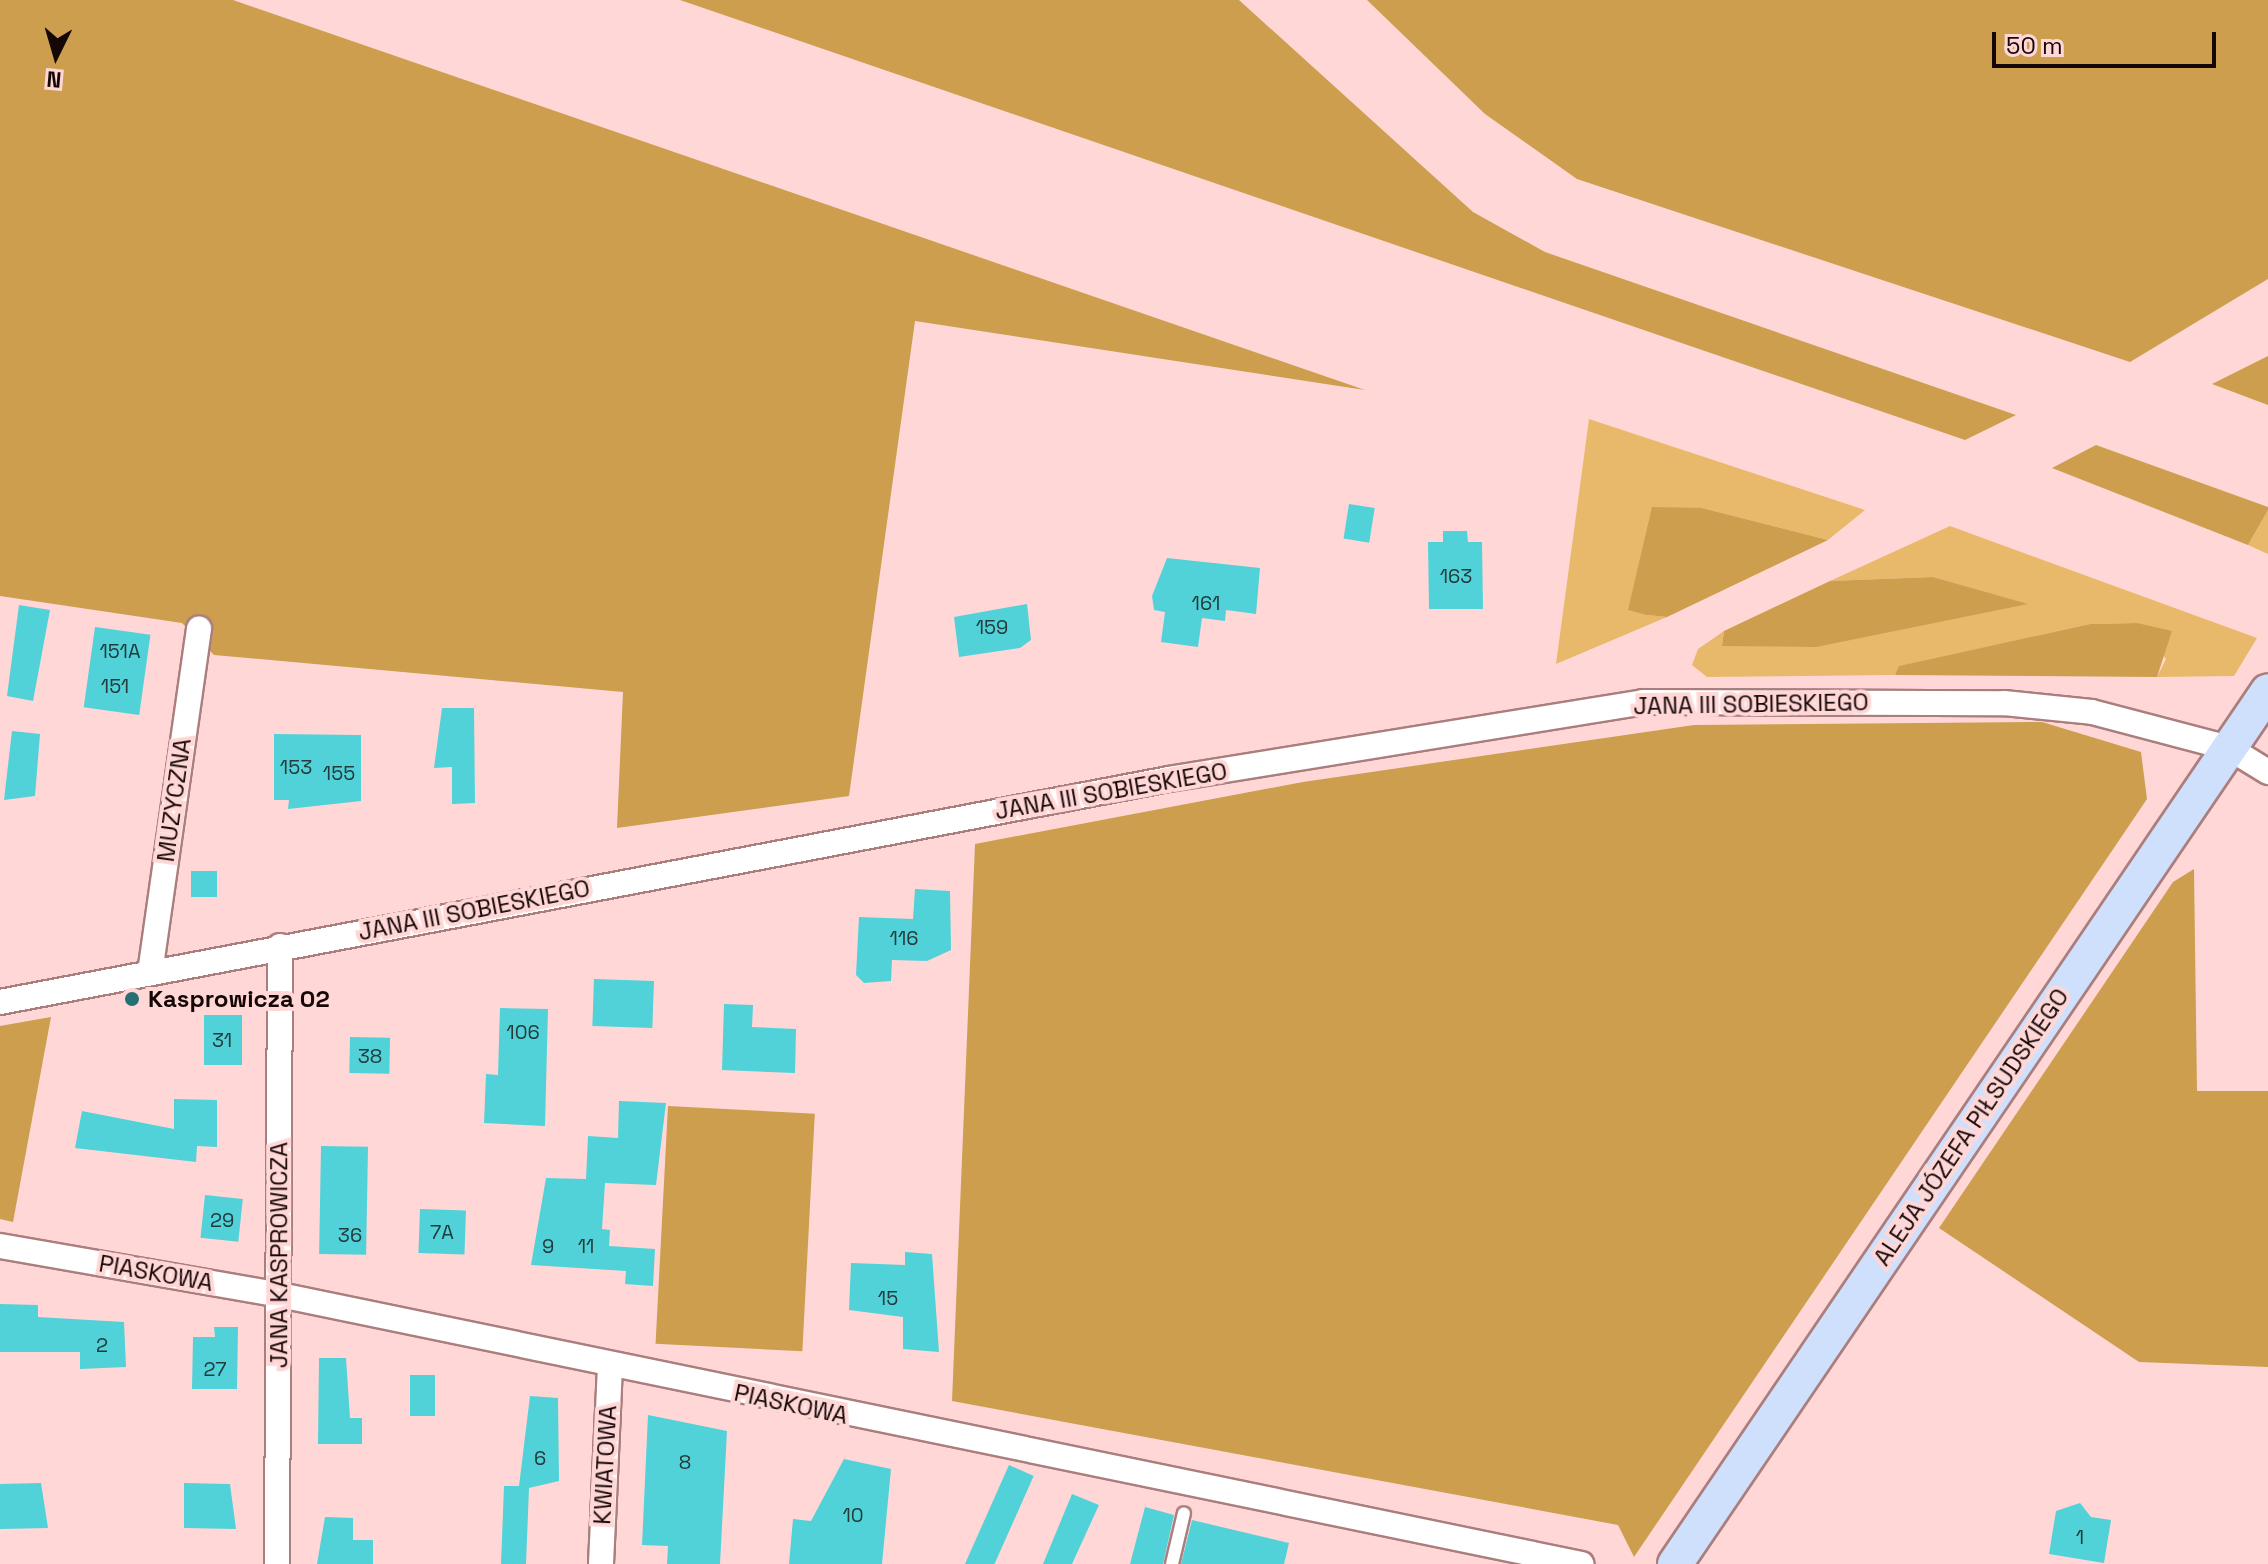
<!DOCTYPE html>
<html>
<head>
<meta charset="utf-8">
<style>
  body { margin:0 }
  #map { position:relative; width:2268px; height:1564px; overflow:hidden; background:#ffd7d7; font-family:"Space Grotesk",sans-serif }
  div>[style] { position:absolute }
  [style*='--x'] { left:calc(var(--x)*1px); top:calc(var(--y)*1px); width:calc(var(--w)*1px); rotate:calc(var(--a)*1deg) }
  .green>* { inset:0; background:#e8b96a }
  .forest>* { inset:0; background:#cc9e4e; transform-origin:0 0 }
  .building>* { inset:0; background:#50d2d8; transform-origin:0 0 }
  .roads { filter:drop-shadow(2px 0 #ab7e7e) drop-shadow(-2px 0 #ab7e7e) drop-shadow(0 2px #ab7e7e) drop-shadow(0 -2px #ab7e7e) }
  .lane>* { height:12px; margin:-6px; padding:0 6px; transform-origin:6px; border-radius:6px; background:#fff }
  .street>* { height:24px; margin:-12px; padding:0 12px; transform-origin:12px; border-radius:12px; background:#fff }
  .secondary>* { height:34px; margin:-17px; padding:0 17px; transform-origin:17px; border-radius:17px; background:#cfe0fc }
  .dots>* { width:22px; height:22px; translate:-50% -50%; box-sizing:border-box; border:4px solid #ffd7d7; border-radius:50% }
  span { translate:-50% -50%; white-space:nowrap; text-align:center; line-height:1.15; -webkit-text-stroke:8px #ffd7d7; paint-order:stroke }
  .number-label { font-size:20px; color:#243a3b }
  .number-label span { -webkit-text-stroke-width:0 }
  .street-label { font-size:24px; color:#160707 }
  .poi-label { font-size:24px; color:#160707; font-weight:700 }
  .left { translate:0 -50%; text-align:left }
  .north { position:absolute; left:16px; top:16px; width:80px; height:80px; -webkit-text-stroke:6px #ffd7d7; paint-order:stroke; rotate:185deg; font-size:22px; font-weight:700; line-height:32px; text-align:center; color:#160707 }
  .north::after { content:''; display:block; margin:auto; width:28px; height:36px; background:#160707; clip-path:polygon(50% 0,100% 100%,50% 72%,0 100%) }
  .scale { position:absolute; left:1992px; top:32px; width:224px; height:36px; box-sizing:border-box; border:4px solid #160707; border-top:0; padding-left:10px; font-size:24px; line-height:28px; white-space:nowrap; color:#160707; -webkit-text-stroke:6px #ffd7d7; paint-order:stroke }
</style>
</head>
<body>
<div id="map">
  <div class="green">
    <div style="clip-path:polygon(1589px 419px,1865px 510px,1828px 540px,1702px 508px,1647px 615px,1667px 617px,1556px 664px)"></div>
    <div style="clip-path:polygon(2268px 510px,2268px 554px,2248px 545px)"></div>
    <div style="clip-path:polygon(1950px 526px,2257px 638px,2234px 676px,2157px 677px,2166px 659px,2137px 623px,2090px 624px,1900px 666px,1895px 675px,1707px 677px,1692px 665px,1698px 649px,1724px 631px,1722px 646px,2026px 604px,1933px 577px,1830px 581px)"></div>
  </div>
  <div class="forest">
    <div style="clip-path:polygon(0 0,233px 0,1365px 390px,915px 321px,849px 796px,617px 828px,623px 692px,214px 655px,182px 623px,0 596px)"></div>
    <div style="clip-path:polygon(680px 0,1239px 0,1473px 212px,1545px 252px,2016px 415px,1965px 440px)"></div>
    <div style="clip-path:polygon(1367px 0,2268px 0,2268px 279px,2130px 362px,1577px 179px,1485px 114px)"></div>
    <div style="clip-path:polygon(2268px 356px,2268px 405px,2212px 384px)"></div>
    <div style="clip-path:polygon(2096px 445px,2268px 507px,2268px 510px,2248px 545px,2052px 468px)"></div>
    <div style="clip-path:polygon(1652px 507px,1702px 508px,1828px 540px,1667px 617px,1647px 615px,1628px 610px)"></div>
    <div style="clip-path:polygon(1933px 577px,2028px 604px,1816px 647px,1722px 646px,1724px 631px,1830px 581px)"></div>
    <div style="clip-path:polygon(2137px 623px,2172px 631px,2157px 677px,1895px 675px,1899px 666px,2090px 624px)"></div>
    <div style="clip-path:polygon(2042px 722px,2141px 752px,2147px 799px,1634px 1557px,1618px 1525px,952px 1401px,975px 844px,1303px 782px,1694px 725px)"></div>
    <div style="clip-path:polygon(2194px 869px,2197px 1091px,2268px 1091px,2268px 1367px,2139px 1362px,1939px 1228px,2173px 882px)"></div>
    <div style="clip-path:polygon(51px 1017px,13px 1222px,0 1219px,0 1026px)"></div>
    <div style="left:668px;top:1106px;width:147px;height:238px;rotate:3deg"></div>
  </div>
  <div class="building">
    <div style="left:1349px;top:504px;width:26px;height:35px;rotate:9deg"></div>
    <div style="clip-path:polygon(1443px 531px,1467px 531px,1468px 542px,1482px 542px,1483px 609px,1429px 609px,1428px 542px,1443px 542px)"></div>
    <div style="clip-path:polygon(1167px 558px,1260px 568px,1256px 614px,1226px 610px,1225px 621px,1202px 618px,1198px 647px,1161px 642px,1165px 612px,1154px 610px,1152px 596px)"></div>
    <div style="clip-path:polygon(1027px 604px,1031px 640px,1020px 648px,959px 657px,954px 617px)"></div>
    <div style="clip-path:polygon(19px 605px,50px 610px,33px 701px,7px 696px)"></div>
    <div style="left:95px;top:627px;width:56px;height:81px;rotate:8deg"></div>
    <div style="clip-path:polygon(442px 708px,474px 708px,475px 803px,452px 804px,452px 767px,434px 768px)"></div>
    <div style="clip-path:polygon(12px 731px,40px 734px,35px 796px,4px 800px)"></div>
    <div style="clip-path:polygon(274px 734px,361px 735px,361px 801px,288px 809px,289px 800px,274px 800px)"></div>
    <div style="left:191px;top:871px;width:26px;height:26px"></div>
    <div style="clip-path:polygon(915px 889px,950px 891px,951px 950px,927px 961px,892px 960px,891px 981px,864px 983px,856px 975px,859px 917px,913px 919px)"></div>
    <div style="left:594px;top:979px;width:60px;height:47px;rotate:2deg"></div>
    <div style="clip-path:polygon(724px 1004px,753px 1005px,752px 1027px,796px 1029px,795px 1073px,722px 1070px)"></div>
    <div style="clip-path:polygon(500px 1008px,548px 1009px,545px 1126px,484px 1123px,486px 1074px,498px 1075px)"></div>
    <div style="left:204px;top:1015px;width:38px;height:50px"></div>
    <div style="left:350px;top:1037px;width:40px;height:36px;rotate:1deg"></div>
    <div style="clip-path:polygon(174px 1099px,217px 1100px,217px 1147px,197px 1146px,196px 1162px,75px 1148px,82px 1111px,174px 1129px)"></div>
    <div style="clip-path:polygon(619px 1101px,666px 1103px,656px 1185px,605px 1183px,602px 1229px,610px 1230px,609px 1246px,655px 1249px,653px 1286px,625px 1284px,626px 1271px,531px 1265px,546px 1178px,586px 1179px,588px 1136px,618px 1138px)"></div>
    <div style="left:321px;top:1146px;width:47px;height:108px;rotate:1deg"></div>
    <div style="left:205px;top:1195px;width:38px;height:43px;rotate:6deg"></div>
    <div style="left:420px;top:1209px;width:46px;height:44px;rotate:2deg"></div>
    <div style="clip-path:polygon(905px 1252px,932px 1254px,939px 1352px,903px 1349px,903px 1317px,849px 1310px,851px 1263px,905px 1265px)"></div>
    <div style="clip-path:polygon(0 1304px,38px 1305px,38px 1317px,124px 1322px,126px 1367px,80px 1369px,80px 1352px,0 1352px)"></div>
    <div style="clip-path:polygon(214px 1327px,238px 1327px,237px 1389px,192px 1389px,193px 1337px,215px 1337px)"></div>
    <div style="clip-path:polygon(319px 1358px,346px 1358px,350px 1418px,362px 1418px,362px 1444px,318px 1444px)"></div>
    <div style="left:410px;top:1375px;width:25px;height:41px"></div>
    <div style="clip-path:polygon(530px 1396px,558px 1398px,559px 1481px,529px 1488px,526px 1564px,501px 1564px,504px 1486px,519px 1486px)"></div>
    <div style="clip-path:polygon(648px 1415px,727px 1431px,720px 1564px,667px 1564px,668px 1546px,642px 1545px)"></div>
    <div style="clip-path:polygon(844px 1459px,891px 1469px,882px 1564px,789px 1564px,793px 1519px,811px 1521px)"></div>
    <div style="left:1009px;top:1465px;width:27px;height:109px;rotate:24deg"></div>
    <div style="clip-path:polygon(41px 1483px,48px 1528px,0 1529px,0 1484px)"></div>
    <div style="clip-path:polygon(184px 1483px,230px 1484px,236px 1529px,184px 1528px)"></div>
    <div style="clip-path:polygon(1072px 1494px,1099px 1505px,1072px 1564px,1043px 1564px)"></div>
    <div style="clip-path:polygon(2080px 1503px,2091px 1517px,2111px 1520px,2104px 1563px,2049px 1554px,2056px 1511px)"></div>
    <div style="clip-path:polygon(1145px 1507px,1174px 1515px,1163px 1564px,1130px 1564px)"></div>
    <div style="clip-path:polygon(325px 1517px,353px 1518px,353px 1540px,373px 1540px,373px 1564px,317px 1564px)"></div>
    <div style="clip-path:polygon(1192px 1520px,1289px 1543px,1284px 1564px,1181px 1564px)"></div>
  </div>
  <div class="roads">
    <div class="lane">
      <div style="--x:1172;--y:1564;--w:52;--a:-76.8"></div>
    </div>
    <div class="street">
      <div style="--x:150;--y:973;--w:348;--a:-81.9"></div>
      <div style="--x:0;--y:1002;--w:1190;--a:-10.8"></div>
      <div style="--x:1169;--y:779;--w:480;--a:-9.2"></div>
      <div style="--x:1643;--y:702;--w:361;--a:0.2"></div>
      <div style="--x:2004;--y:703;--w:88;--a:5.8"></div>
      <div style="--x:2092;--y:712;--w:142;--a:14.7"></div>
      <div style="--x:2229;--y:748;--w:46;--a:31.6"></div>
      <div style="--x:0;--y:1246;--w:284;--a:9.9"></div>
      <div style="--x:280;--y:1295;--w:1329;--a:11.68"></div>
      <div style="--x:277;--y:1564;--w:618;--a:-89.72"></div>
      <div style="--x:601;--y:1564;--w:198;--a:-87.4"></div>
    </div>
    <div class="secondary">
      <div style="--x:1675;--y:1564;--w:1055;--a:-55.81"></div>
    </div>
  </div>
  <div class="dots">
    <div style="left:132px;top:999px;background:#257073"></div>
  </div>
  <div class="number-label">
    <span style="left:1456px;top:576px">163</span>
    <span style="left:1206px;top:603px">161</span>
    <span style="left:992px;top:627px">159</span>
    <span style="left:120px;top:651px">151A</span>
    <span style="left:115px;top:686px">151</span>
    <span style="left:296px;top:767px">153</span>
    <span style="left:339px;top:773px">155</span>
    <span style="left:904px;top:938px">116</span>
    <span style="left:523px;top:1032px">106</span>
    <span style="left:222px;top:1040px">31</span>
    <span style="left:370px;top:1056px">38</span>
    <span style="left:222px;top:1220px">29</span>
    <span style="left:442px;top:1232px">7A</span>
    <span style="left:350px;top:1235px">36</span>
    <span style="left:548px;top:1246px">9</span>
    <span style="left:586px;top:1246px">11</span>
    <span style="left:888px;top:1298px">15</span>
    <span style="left:102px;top:1345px">2</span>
    <span style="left:215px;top:1369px">27</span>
    <span style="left:540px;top:1458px">6</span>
    <span style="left:685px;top:1462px">8</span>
    <span style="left:853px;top:1515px">10</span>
    <span style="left:2080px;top:1537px">1</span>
  </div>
  <div class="street-label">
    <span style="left:1751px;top:704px;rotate:-1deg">JANA III SOBIESKIEGO</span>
    <span style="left:1111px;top:791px;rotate:-10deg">JANA III SOBIESKIEGO</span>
    <span style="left:174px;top:800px;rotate:-82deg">MUZYCZNA</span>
    <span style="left:474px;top:910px;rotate:-11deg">JANA III SOBIESKIEGO</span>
    <span style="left:1971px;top:1127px;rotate:-56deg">ALEJA JÓZEFA PIŁSUDSKIEGO</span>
    <span style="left:279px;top:1255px;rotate:-90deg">JANA KASPROWICZA</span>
    <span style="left:156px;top:1273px;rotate:10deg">PIASKOWA</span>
    <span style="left:791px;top:1404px;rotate:12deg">PIASKOWA</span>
    <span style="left:605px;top:1465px;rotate:-87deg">KWIATOWA</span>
  </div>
  <div class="poi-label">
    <span class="left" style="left:148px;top:999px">Kasprowicza 02</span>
  </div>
  <div class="north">N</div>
  <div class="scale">50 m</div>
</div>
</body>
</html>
